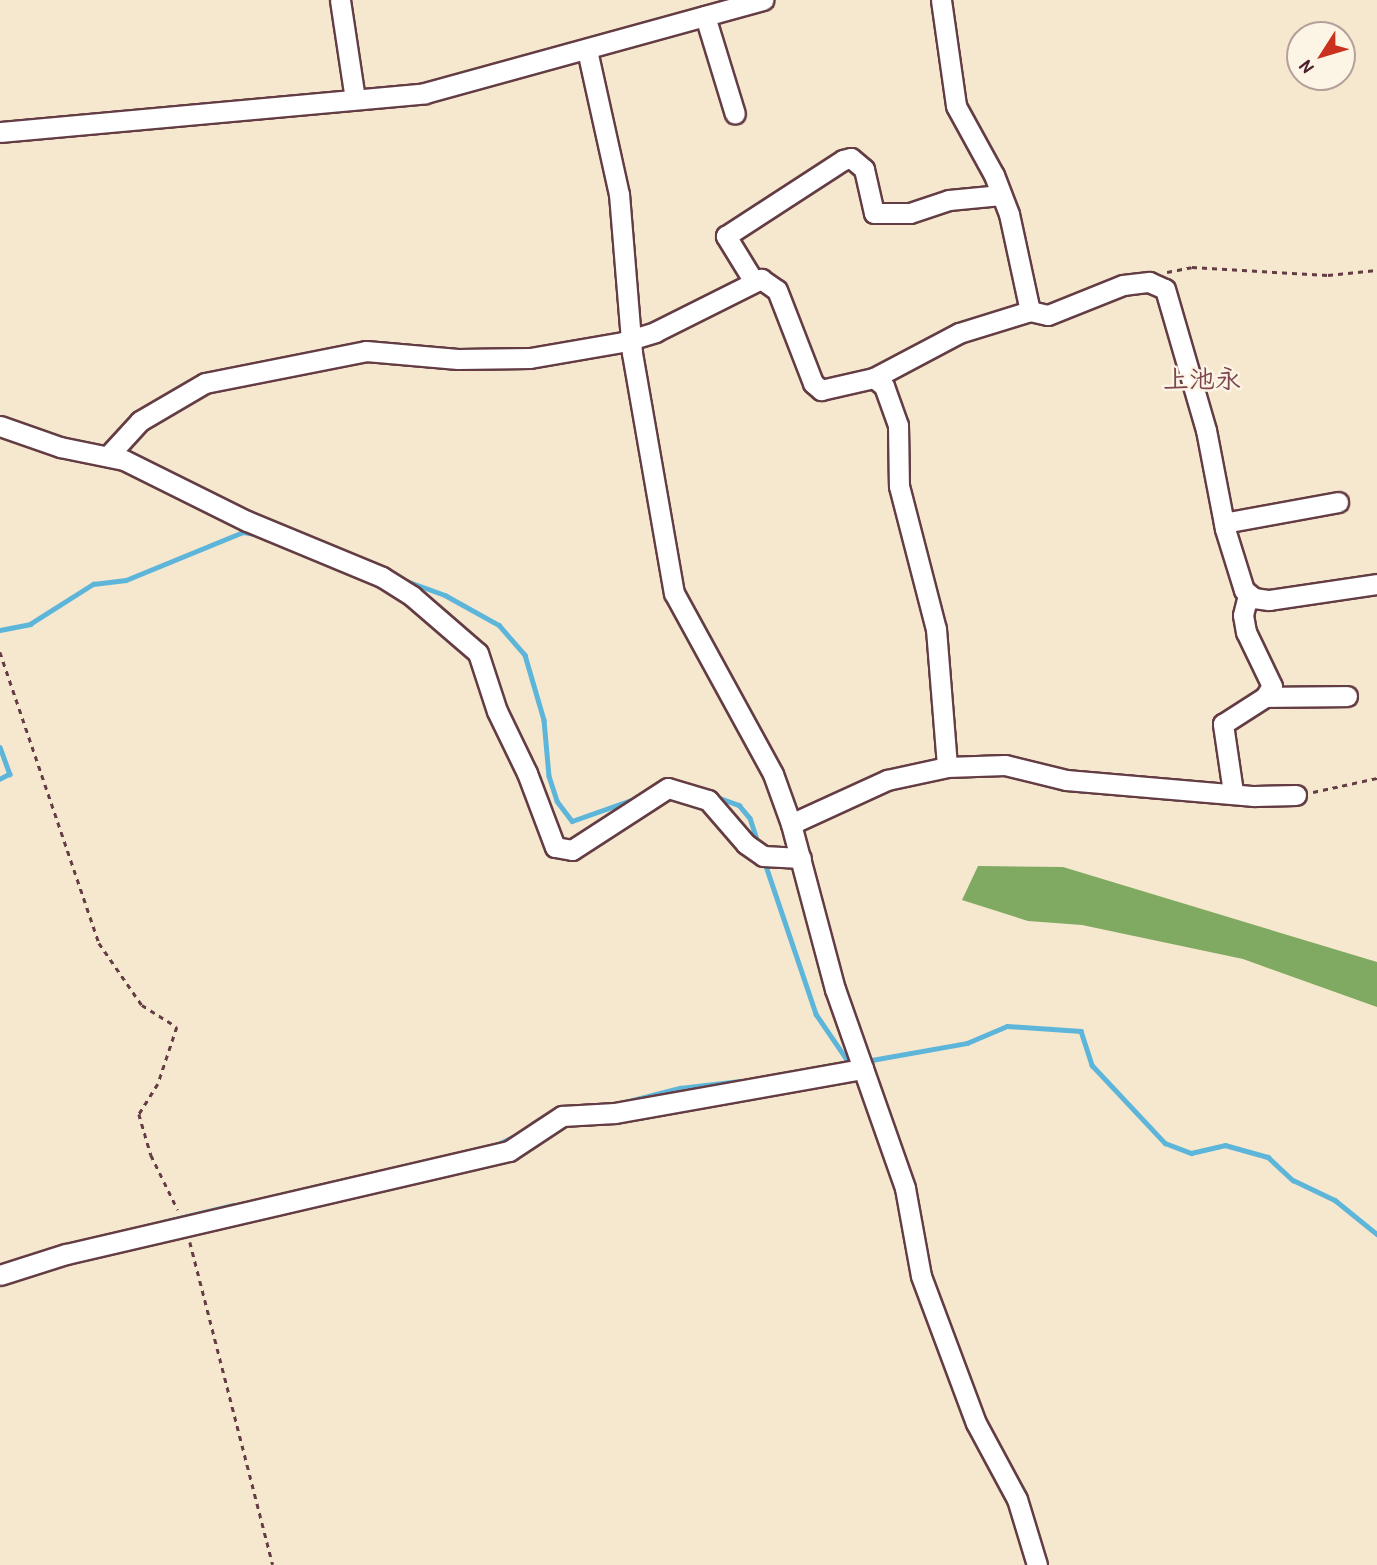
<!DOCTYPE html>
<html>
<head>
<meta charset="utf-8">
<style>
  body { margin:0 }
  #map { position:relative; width:1377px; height:1565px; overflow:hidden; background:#f6e8cf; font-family:"Patrick Hand","Klee One",sans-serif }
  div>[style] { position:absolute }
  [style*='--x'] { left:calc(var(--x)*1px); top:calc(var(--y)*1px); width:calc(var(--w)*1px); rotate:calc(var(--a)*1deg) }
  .forest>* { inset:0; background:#80aa62 }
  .stream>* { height:4.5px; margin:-2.25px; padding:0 2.25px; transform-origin:2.25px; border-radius:2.25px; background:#5db6da }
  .path>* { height:2.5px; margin-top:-1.25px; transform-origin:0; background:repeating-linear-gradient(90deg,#643d44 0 5px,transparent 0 10px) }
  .roads { filter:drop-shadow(2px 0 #643d44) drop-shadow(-2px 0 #643d44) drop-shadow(0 2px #643d44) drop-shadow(0 -2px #643d44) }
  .minor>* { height:19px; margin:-9.5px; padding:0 9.5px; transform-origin:9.5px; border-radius:9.5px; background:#fff }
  span { translate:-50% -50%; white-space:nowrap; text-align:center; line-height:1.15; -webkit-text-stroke:5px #fcf5e5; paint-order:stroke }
  .quarter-label { font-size:26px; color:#7f464d; font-weight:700 }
  .north { position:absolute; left:1286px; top:21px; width:70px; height:70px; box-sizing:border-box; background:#fcf5e5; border:2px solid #b59f9b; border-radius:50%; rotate:233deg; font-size:19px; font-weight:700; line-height:28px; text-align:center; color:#4a1f2b }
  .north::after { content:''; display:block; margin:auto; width:24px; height:32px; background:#c8321e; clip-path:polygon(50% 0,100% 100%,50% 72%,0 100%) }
</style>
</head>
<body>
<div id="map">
  <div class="forest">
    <div style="clip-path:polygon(978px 866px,1063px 867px,1377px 962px,1377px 1007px,1243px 959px,1082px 925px,1028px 921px,962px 900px)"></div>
  </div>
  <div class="stream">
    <div style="--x:401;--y:579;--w:47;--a:20"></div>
    <div style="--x:445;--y:595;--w:62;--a:29.1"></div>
    <div style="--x:499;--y:625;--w:40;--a:49"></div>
    <div style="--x:525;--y:655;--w:68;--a:73.7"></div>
    <div style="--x:544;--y:720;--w:56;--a:84.9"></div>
    <div style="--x:549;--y:776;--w:26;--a:72"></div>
    <div style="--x:557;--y:801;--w:25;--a:53"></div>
    <div style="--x:572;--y:821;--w:69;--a:-19.5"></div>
    <div style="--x:0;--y:630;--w:31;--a:-11"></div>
    <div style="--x:30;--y:624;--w:75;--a:-32.4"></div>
    <div style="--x:93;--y:584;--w:33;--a:-7"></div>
    <div style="--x:126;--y:580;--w:126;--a:-22.3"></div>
    <div style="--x:243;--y:532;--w:12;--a:9"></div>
    <div style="--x:0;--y:747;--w:29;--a:70"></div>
    <div style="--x:10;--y:774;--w:11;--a:153"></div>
    <div style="--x:714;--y:796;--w:27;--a:20"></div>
    <div style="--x:739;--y:805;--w:17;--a:50"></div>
    <div style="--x:750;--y:818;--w:28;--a:72"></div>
    <div style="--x:764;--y:860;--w:163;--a:71.3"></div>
    <div style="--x:816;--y:1014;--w:60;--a:55.8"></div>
    <div style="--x:866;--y:1061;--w:103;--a:-10.1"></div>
    <div style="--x:967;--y:1043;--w:43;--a:-23"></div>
    <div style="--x:1007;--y:1026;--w:74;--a:3.9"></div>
    <div style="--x:1081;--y:1031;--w:36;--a:72"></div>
    <div style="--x:1092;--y:1065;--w:107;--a:46.9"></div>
    <div style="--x:1165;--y:1143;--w:28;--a:21"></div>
    <div style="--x:1191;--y:1153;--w:35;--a:-13"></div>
    <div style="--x:1225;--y:1145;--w:45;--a:15.6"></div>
    <div style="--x:1268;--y:1157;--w:34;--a:43"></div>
    <div style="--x:1293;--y:1180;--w:47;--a:25.5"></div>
    <div style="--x:1335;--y:1200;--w:54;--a:39"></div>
    <div style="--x:625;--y:1102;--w:57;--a:-14.3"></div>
    <div style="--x:680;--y:1088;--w:60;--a:-6.7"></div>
    <div style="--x:532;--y:1124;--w:23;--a:-31"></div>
    <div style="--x:496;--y:1145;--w:23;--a:-25"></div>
    <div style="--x:289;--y:1193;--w:65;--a:-13.4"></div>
    <div style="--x:163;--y:1222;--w:72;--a:-13.7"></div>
  </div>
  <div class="path">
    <div style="--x:1167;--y:272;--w:25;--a:-11"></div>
    <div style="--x:1192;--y:267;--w:136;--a:3.4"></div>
    <div style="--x:1328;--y:275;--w:49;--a:-5.8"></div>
    <div style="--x:0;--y:652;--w:307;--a:71.2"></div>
    <div style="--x:99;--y:943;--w:75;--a:55.3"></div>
    <div style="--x:142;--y:1005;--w:41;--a:32.2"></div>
    <div style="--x:177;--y:1027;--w:60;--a:108.4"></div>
    <div style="--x:158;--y:1084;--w:36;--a:122"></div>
    <div style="--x:139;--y:1114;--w:43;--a:73.7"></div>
    <div style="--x:151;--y:1155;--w:61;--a:63.9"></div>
    <div style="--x:1313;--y:792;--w:66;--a:-12.3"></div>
    <div style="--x:190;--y:1242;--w:333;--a:75.6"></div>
  </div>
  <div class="roads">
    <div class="minor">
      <div style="--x:340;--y:0;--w:100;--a:81.4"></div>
      <div style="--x:941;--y:0;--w:107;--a:81.9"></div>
      <div style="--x:956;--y:106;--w:79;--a:61.2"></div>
      <div style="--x:994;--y:175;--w:42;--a:69"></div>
      <div style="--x:1009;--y:214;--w:99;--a:77.8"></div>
      <div style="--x:1030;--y:311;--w:18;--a:13"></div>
      <div style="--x:1048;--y:315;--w:81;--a:-21.8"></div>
      <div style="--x:1123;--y:285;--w:26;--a:-7"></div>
      <div style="--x:1149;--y:282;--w:17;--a:24"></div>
      <div style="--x:1165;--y:289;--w:147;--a:73.8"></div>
      <div style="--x:1206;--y:430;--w:101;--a:79.1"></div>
      <div style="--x:1225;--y:529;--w:64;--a:72.7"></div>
      <div style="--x:1244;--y:590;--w:13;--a:39"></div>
      <div style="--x:1254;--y:598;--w:15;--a:8"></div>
      <div style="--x:1269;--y:600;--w:109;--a:-8.4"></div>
      <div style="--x:705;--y:16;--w:102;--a:73"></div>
      <div style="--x:587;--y:50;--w:148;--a:77.5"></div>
      <div style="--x:619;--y:194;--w:160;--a:85.3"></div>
      <div style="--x:632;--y:353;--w:244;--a:80.1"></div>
      <div style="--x:674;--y:593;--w:206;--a:61.3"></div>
      <div style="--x:773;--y:774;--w:53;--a:70.2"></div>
      <div style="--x:791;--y:824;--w:171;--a:75.1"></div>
      <div style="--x:835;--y:989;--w:211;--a:70.6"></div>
      <div style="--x:905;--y:1188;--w:89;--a:79.7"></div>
      <div style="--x:921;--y:1276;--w:157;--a:69.5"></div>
      <div style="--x:976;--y:1423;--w:86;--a:61.7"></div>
      <div style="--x:1017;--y:1499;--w:69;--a:73.1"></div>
      <div style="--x:0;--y:132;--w:427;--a:-5.2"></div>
      <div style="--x:425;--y:93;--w:351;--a:-15.4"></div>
      <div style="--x:753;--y:280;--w:52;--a:-121.5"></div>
      <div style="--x:726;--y:236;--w:140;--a:-33"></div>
      <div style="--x:843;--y:160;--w:8;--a:-14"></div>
      <div style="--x:851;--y:158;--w:17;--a:40"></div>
      <div style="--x:864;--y:169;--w:45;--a:77.2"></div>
      <div style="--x:874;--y:213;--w:36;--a:0"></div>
      <div style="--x:910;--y:213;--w:41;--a:-18.4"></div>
      <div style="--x:949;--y:200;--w:52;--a:-5.5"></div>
      <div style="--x:874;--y:378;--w:13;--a:39"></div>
      <div style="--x:884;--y:386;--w:41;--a:70.3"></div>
      <div style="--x:898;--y:425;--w:61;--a:89.1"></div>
      <div style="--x:899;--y:486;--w:148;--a:75.5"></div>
      <div style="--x:936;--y:629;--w:138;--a:85.4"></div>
      <div style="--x:0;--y:426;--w:64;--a:19.3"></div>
      <div style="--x:60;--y:447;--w:65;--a:11.5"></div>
      <div style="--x:124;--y:460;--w:137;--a:26.4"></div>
      <div style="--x:247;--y:521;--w:146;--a:22.5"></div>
      <div style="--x:382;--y:577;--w:36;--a:32"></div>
      <div style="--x:412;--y:596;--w:87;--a:40.8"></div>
      <div style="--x:478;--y:653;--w:61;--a:71.9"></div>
      <div style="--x:497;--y:711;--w:69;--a:64.2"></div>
      <div style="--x:527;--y:773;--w:79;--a:69.3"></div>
      <div style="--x:555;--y:847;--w:17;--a:10"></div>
      <div style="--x:572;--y:850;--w:114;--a:-32.9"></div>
      <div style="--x:668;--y:788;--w:42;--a:16.7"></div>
      <div style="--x:708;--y:800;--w:58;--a:49.2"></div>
      <div style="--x:746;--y:844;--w:21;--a:35"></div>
      <div style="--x:763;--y:856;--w:38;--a:3"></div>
      <div style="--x:108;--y:456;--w:47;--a:-47.6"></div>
      <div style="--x:140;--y:421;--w:75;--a:-30.3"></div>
      <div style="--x:205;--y:383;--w:164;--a:-11.2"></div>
      <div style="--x:366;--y:351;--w:92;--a:5"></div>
      <div style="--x:458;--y:359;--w:72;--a:-0.8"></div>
      <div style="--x:530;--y:358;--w:94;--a:-9.8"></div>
      <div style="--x:623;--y:342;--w:34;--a:-17"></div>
      <div style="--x:655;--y:332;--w:119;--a:-26.6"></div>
      <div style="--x:761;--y:279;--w:19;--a:35"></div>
      <div style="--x:777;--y:290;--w:100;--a:68.8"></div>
      <div style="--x:813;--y:383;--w:11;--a:41"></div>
      <div style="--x:821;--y:390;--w:54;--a:-12.8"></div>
      <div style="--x:874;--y:378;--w:96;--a:-27.9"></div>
      <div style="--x:959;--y:333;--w:74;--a:-17.2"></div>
      <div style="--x:1224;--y:523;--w:116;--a:-10.4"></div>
      <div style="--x:1265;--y:697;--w:82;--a:-0.7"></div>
      <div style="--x:1233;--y:792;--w:69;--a:-98.4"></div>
      <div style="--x:1223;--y:724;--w:50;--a:-32.7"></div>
      <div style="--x:1265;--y:697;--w:13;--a:-58"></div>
      <div style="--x:1272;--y:686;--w:60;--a:-115.7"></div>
      <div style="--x:1246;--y:632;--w:17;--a:-100"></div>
      <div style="--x:1243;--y:615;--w:21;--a:-76"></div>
      <div style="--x:791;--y:824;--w:106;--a:-24.6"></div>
      <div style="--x:887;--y:780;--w:61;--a:-12.2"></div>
      <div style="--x:947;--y:767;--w:58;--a:-2"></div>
      <div style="--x:1005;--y:765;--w:63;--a:13.8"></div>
      <div style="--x:1066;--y:780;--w:189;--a:4.9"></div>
      <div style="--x:1254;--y:796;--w:42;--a:-1.4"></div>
      <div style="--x:0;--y:1275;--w:69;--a:-17.7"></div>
      <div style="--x:66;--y:1254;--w:455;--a:-13.1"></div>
      <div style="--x:509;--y:1151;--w:64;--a:-33.4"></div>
      <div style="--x:562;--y:1116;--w:53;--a:-3.2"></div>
      <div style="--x:615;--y:1113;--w:252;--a:-10.1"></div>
    </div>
  </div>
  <div class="quarter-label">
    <span style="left:1202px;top:379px">上池永</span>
  </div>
  <div class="north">N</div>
</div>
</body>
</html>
